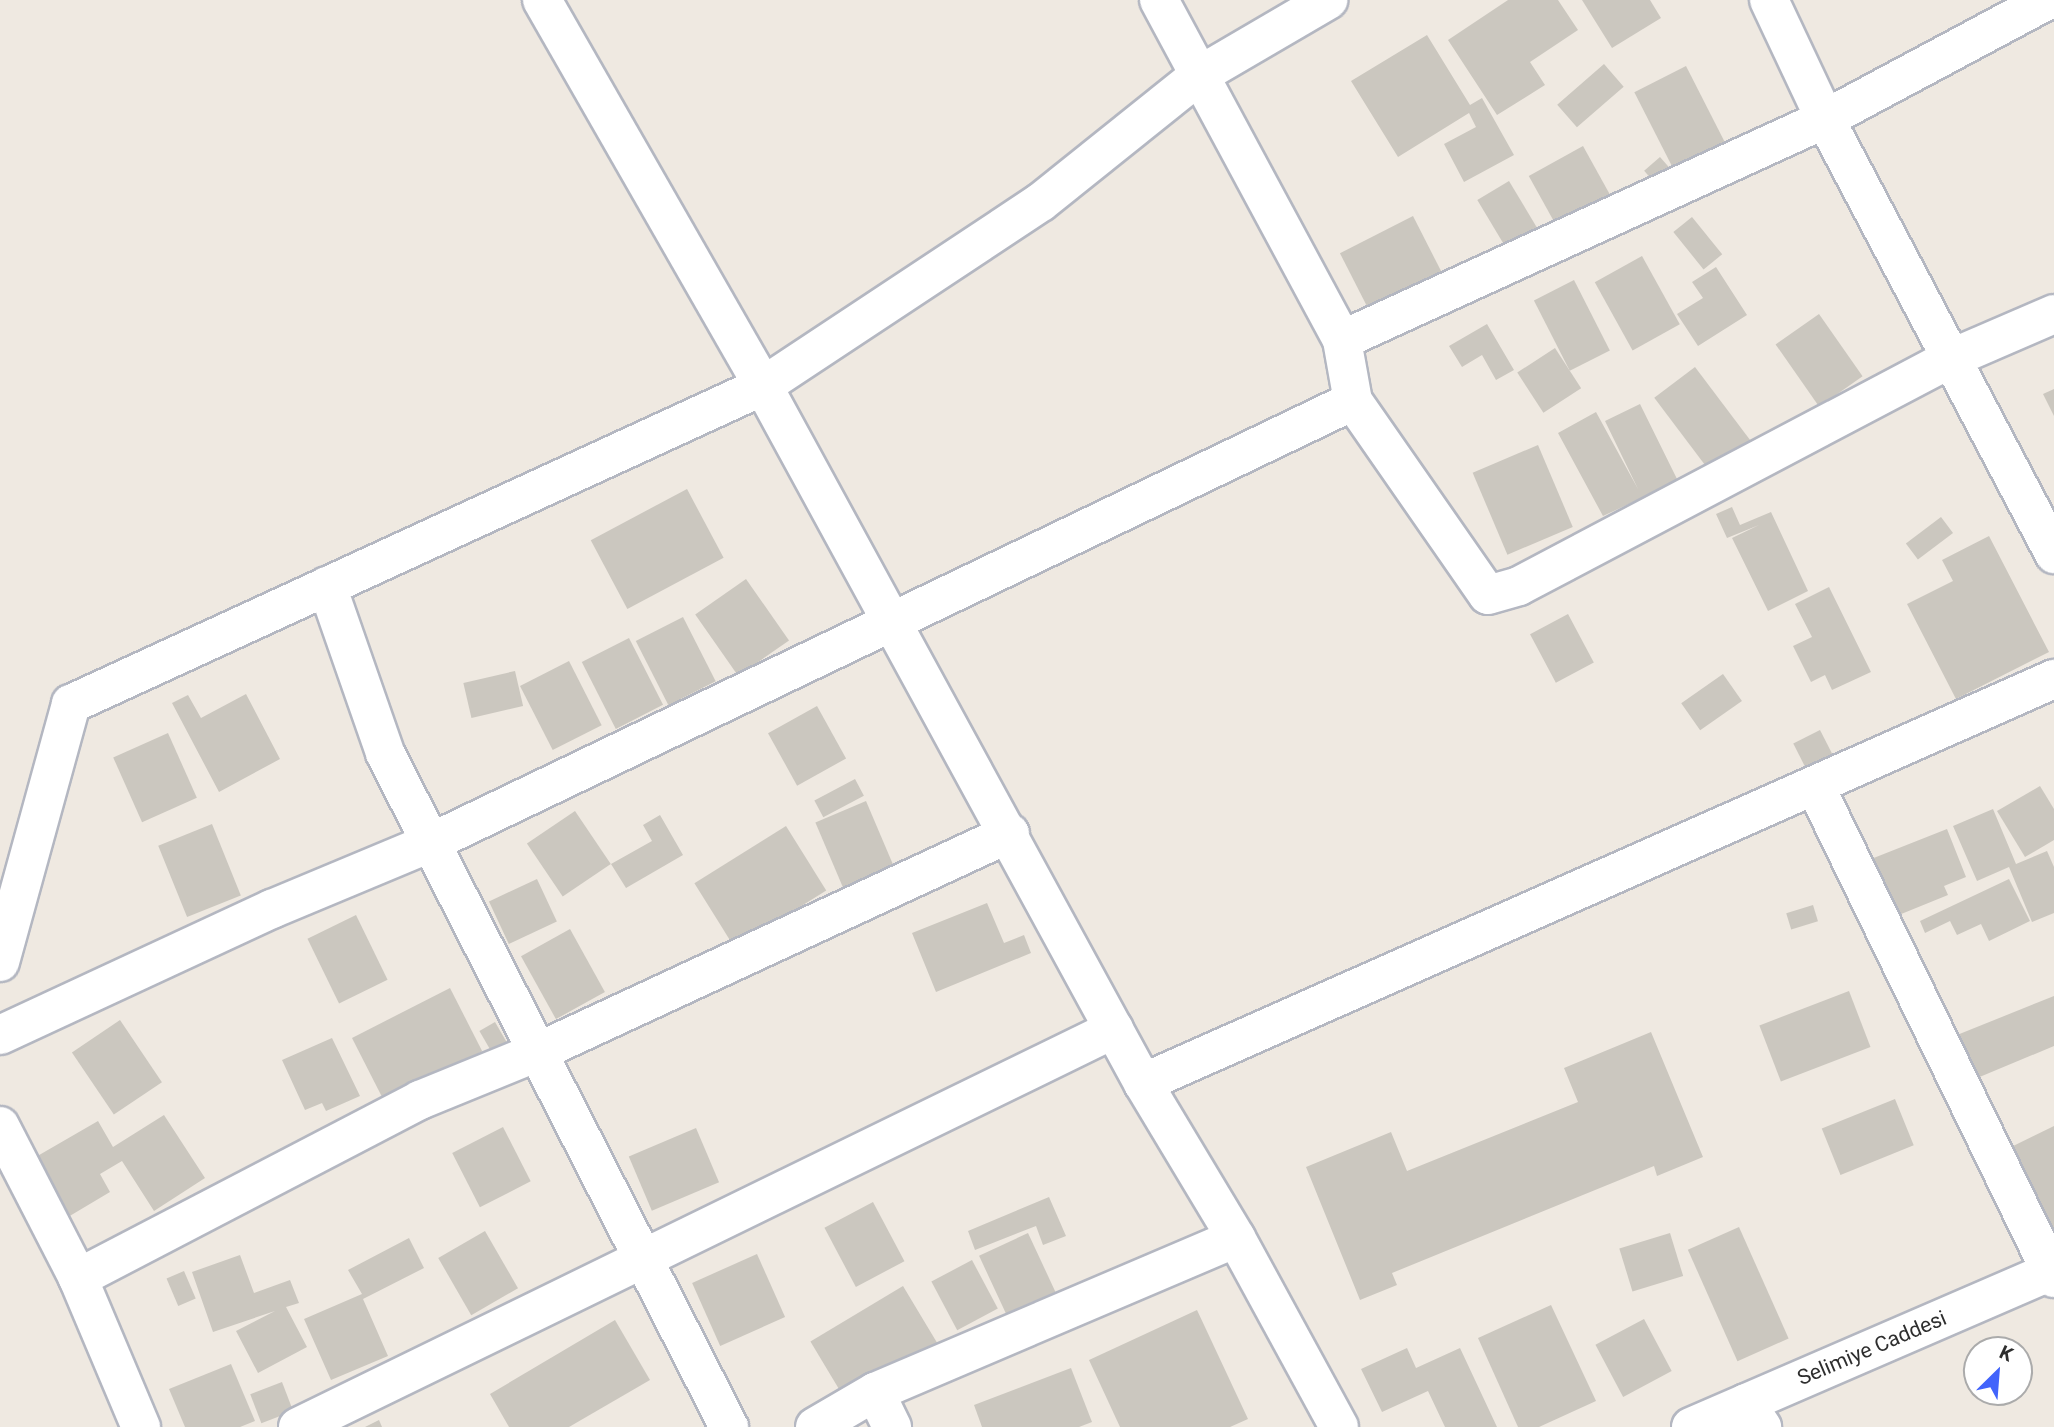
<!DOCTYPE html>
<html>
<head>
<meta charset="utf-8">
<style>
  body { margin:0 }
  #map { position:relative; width:2054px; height:1427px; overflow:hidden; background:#efe9e1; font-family:Roboto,sans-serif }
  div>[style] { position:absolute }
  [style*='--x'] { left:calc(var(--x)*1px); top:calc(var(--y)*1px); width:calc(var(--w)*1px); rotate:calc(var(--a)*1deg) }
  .building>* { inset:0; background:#cbc7bf; transform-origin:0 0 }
  .roads { filter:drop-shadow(2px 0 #b4b7c1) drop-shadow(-2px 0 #b4b7c1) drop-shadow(0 2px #b4b7c1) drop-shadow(0 -2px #b4b7c1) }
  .minor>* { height:38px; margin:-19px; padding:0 19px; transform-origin:19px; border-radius:19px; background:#fff }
  .tertiary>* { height:38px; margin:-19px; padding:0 19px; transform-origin:19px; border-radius:19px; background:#fff }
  span { translate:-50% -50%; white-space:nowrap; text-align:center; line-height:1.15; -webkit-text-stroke:5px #fff; paint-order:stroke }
  .street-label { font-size:21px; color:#2e2e2e }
  .north { position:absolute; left:1963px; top:1336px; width:70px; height:70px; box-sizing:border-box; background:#fff; border:2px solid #ababab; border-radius:50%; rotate:25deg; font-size:19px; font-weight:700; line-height:28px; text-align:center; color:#2e2e2e }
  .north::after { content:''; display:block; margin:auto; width:24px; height:32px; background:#4264fb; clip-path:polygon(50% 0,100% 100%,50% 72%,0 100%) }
</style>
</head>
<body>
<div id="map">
  <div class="building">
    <div style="clip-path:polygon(1508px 0,1558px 0,1578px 30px,1530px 62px,1545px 85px,1497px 115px,1448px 40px)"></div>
    <div style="clip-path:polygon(1582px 0,1650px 0,1661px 18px,1612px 48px)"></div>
    <div style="clip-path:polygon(1427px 35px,1470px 105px,1482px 98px,1514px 155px,1464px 182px,1444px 144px,1476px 127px,1469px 113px,1398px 157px,1351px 81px)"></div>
    <div style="left:1604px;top:64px;width:30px;height:62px;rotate:49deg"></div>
    <div style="left:1686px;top:66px;width:87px;height:58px;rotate:63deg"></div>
    <div style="left:1583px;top:146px;width:58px;height:62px;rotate:61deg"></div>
    <div style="left:1660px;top:157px;width:21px;height:21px;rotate:49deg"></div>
    <div style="left:1509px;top:181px;width:55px;height:37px;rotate:59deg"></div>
    <div style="left:1413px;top:216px;width:70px;height:82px;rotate:63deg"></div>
    <div style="left:1692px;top:217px;width:48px;height:24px;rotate:51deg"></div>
    <div style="left:1642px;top:256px;width:78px;height:54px;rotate:61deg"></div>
    <div style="clip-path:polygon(1716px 267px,1747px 315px,1698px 346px,1677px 314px,1703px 298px,1692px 282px)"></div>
    <div style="left:1574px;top:280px;width:79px;height:45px;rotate:63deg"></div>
    <div style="left:1819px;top:314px;width:76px;height:53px;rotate:55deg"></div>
    <div style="clip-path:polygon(1487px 324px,1514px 370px,1496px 380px,1482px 355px,1462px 367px,1449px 346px)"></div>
    <div style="left:1555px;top:348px;width:48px;height:45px;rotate:57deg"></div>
    <div style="left:1695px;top:367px;width:94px;height:51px;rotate:53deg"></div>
    <div style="clip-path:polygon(2054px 389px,2054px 416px,2043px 394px)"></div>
    <div style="clip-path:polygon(1640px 404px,1678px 481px,1603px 516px,1558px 433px,1596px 412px,1638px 489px,1605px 421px)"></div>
    <div style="left:1538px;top:445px;width:89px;height:71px;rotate:67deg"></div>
    <div style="left:687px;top:489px;width:78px;height:109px;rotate:62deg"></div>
    <div style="clip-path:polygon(1732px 507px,1740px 525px,1771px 512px,1808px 591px,1768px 611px,1732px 538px,1759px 525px,1727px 538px,1716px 514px)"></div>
    <div style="left:1941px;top:517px;width:20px;height:44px;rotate:53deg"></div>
    <div style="clip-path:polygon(1989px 536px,2049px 652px,1956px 699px,1907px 604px,1953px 581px,1942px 560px)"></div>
    <div style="left:746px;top:579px;width:75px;height:62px;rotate:55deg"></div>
    <div style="clip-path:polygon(1829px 587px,1871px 672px,1832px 690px,1825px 675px,1811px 682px,1793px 646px,1812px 637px,1795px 604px)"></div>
    <div style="left:1568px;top:614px;width:55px;height:43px;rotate:62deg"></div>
    <div style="left:683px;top:617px;width:72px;height:53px;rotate:63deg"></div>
    <div style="left:629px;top:638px;width:75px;height:53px;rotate:63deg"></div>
    <div style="left:569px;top:661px;width:72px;height:55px;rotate:63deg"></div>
    <div style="left:515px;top:671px;width:36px;height:53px;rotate:77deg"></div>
    <div style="left:1723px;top:674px;width:33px;height:51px;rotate:55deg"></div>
    <div style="clip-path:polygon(246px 694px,280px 759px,219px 792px,172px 703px,188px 695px,201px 718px)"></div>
    <div style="left:817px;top:706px;width:60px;height:56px;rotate:61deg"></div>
    <div style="left:1820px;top:730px;width:31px;height:30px;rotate:63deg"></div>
    <div style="left:168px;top:733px;width:71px;height:60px;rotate:66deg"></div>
    <div style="left:855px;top:779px;width:19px;height:46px;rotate:62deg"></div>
    <div style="clip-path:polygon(2040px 786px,2054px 809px,2054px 840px,2025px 857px,1997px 811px)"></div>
    <div style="left:866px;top:801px;width:71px;height:55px;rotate:67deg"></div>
    <div style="clip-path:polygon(1993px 809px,2016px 864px,2047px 851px,2054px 867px,2054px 913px,2032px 922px,2009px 867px,1977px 881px,1953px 826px)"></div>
    <div style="left:575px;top:811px;width:64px;height:58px;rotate:56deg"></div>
    <div style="clip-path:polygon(660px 815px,683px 855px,626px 888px,611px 864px,652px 841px,643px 825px)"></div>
    <div style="left:212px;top:824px;width:77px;height:58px;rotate:68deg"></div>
    <div style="left:786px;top:826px;width:76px;height:108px;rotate:58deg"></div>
    <div style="clip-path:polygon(1947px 829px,1966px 877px,1944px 886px,1948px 895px,1884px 921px,1861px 863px)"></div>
    <div style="left:537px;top:879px;width:47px;height:53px;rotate:65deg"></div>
    <div style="clip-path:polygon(2009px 879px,2030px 921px,1989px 941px,1981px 924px,1957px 935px,1950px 921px,1925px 933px,1920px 921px)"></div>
    <div style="clip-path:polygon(987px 903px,1004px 943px,1024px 935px,1031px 953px,936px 992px,912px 933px)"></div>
    <div style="left:1813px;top:905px;width:17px;height:28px;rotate:73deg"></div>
    <div style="left:356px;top:915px;width:72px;height:54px;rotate:64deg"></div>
    <div style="left:570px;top:929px;width:72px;height:56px;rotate:61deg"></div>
    <div style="left:450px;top:988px;width:71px;height:110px;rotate:63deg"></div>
    <div style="left:1849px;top:991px;width:60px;height:96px;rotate:69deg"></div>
    <div style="clip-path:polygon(2054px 996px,2054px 1046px,1970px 1081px,1952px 1037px)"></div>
    <div style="left:120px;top:1020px;width:75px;height:58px;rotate:56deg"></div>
    <div style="left:495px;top:1022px;width:24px;height:18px;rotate:60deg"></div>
    <div style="clip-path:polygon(1651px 1032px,1703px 1157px,1657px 1176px,1654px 1166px,1392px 1273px,1397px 1285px,1360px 1300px,1306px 1167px,1391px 1132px,1407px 1171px,1578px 1102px,1564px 1068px)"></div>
    <div style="clip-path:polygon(332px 1038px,360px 1096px,326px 1111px,322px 1103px,305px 1110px,282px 1060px)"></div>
    <div style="left:1895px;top:1099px;width:50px;height:79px;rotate:68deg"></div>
    <div style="clip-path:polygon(164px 1115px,205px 1178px,154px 1211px,122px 1161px,100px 1174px,110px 1192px,68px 1217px,34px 1158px,98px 1121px,113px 1147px)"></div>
    <div style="clip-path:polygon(2054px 1126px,2054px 1228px,2043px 1233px,2003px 1151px)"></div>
    <div style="left:503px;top:1127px;width:61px;height:57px;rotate:63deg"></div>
    <div style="left:696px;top:1128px;width:59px;height:73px;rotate:67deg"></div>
    <div style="clip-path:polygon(1049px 1197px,1066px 1236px,1043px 1245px,1036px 1226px,975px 1250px,968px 1231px)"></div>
    <div style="left:873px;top:1202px;width:67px;height:55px;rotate:62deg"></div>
    <div style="left:1739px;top:1227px;width:122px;height:56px;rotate:66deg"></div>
    <div style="left:485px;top:1231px;width:66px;height:54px;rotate:60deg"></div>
    <div style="left:1028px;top:1233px;width:65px;height:54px;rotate:65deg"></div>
    <div style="left:1670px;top:1233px;width:45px;height:53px;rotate:73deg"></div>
    <div style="clip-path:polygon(409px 1238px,424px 1268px,363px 1299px,388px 1356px,331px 1380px,304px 1319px,362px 1294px,348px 1270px)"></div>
    <div style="left:757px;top:1254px;width:69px;height:71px;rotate:66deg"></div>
    <div style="clip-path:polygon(240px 1255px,254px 1293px,290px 1280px,299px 1303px,286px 1307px,307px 1347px,258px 1373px,236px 1331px,275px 1311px,213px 1332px,192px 1272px)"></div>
    <div style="left:972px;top:1260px;width:55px;height:46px;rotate:62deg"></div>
    <div style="left:184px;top:1271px;width:30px;height:19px;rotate:67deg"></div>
    <div style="left:903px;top:1286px;width:74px;height:108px;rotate:59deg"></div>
    <div style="clip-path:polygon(1551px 1305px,1596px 1401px,1539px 1427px,1518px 1427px,1478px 1338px)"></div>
    <div style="clip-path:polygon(1197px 1310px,1248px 1419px,1230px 1427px,1120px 1427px,1089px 1360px)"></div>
    <div style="left:1644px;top:1319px;width:59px;height:55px;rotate:62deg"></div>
    <div style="clip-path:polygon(615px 1320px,650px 1380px,569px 1427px,509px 1427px,490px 1394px)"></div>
    <div style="clip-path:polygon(1407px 1348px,1416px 1368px,1460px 1348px,1497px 1427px,1445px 1427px,1428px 1391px,1382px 1412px,1361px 1369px)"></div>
    <div style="clip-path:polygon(231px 1364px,255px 1421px,240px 1427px,185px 1427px,169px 1389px)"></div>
    <div style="clip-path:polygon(1071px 1368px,1092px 1422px,1079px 1427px,982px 1427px,974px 1405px)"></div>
    <div style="left:282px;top:1382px;width:31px;height:34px;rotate:69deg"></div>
    <div style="clip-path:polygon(379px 1420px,382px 1427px,365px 1427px)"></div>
  </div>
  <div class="roads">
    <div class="minor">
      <div style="--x:1159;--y:0;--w:386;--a:61.7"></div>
      <div style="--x:1342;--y:340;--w:62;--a:79.8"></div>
      <div style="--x:1353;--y:401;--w:236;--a:55.2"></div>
      <div style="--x:1488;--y:595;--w:32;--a:-16"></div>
      <div style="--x:1519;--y:586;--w:487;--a:-27.8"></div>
      <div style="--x:1950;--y:359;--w:113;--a:-23.4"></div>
      <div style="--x:1769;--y:0;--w:132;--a:64.8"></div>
      <div style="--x:1825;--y:119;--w:492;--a:62.2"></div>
      <div style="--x:1342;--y:340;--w:531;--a:-24.59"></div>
      <div style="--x:1825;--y:119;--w:253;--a:-28.1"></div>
      <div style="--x:327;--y:586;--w:177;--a:70.8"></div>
      <div style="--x:385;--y:753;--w:757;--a:62.96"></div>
      <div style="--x:1815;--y:786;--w:547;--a:64.09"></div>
      <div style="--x:0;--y:962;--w:268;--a:-74.6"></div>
      <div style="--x:71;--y:704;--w:762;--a:-24.68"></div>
      <div style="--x:0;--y:1035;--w:300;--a:-24.9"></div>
      <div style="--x:272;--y:909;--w:171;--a:-22.7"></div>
      <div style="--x:430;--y:843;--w:1023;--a:-25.59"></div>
      <div style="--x:1143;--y:1083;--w:997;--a:-23.92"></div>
      <div style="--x:0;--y:1126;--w:171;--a:62.8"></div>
      <div style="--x:78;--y:1278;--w:162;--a:67.1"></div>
      <div style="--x:78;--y:1278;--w:386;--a:-27.5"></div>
      <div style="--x:420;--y:1100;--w:130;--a:-22.2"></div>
      <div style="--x:540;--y:1051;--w:518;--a:-24.88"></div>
      <div style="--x:875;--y:1392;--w:39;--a:64"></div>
      <div style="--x:1746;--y:1403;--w:29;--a:56"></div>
      <div style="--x:298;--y:1427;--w:908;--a:-26"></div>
      <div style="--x:815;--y:1427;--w:69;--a:-30.3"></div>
      <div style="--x:875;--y:1392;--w:392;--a:-23.1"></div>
    </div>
    <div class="tertiary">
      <div style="--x:542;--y:0;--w:445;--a:60.2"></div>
      <div style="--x:763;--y:386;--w:794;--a:61.4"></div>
      <div style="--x:1143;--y:1083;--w:181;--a:59"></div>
      <div style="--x:1236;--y:1238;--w:215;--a:61.4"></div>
      <div style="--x:763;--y:386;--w:333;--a:-33.5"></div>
      <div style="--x:1041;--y:202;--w:201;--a:-38.7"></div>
      <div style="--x:1198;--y:76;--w:151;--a:-30.3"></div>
      <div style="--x:1691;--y:1427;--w:395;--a:-23.4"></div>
    </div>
  </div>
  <div class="street-label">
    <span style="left:1872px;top:1348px;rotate:-23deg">Selimiye Caddesi</span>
  </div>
  <div class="north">K</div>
</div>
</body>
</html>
